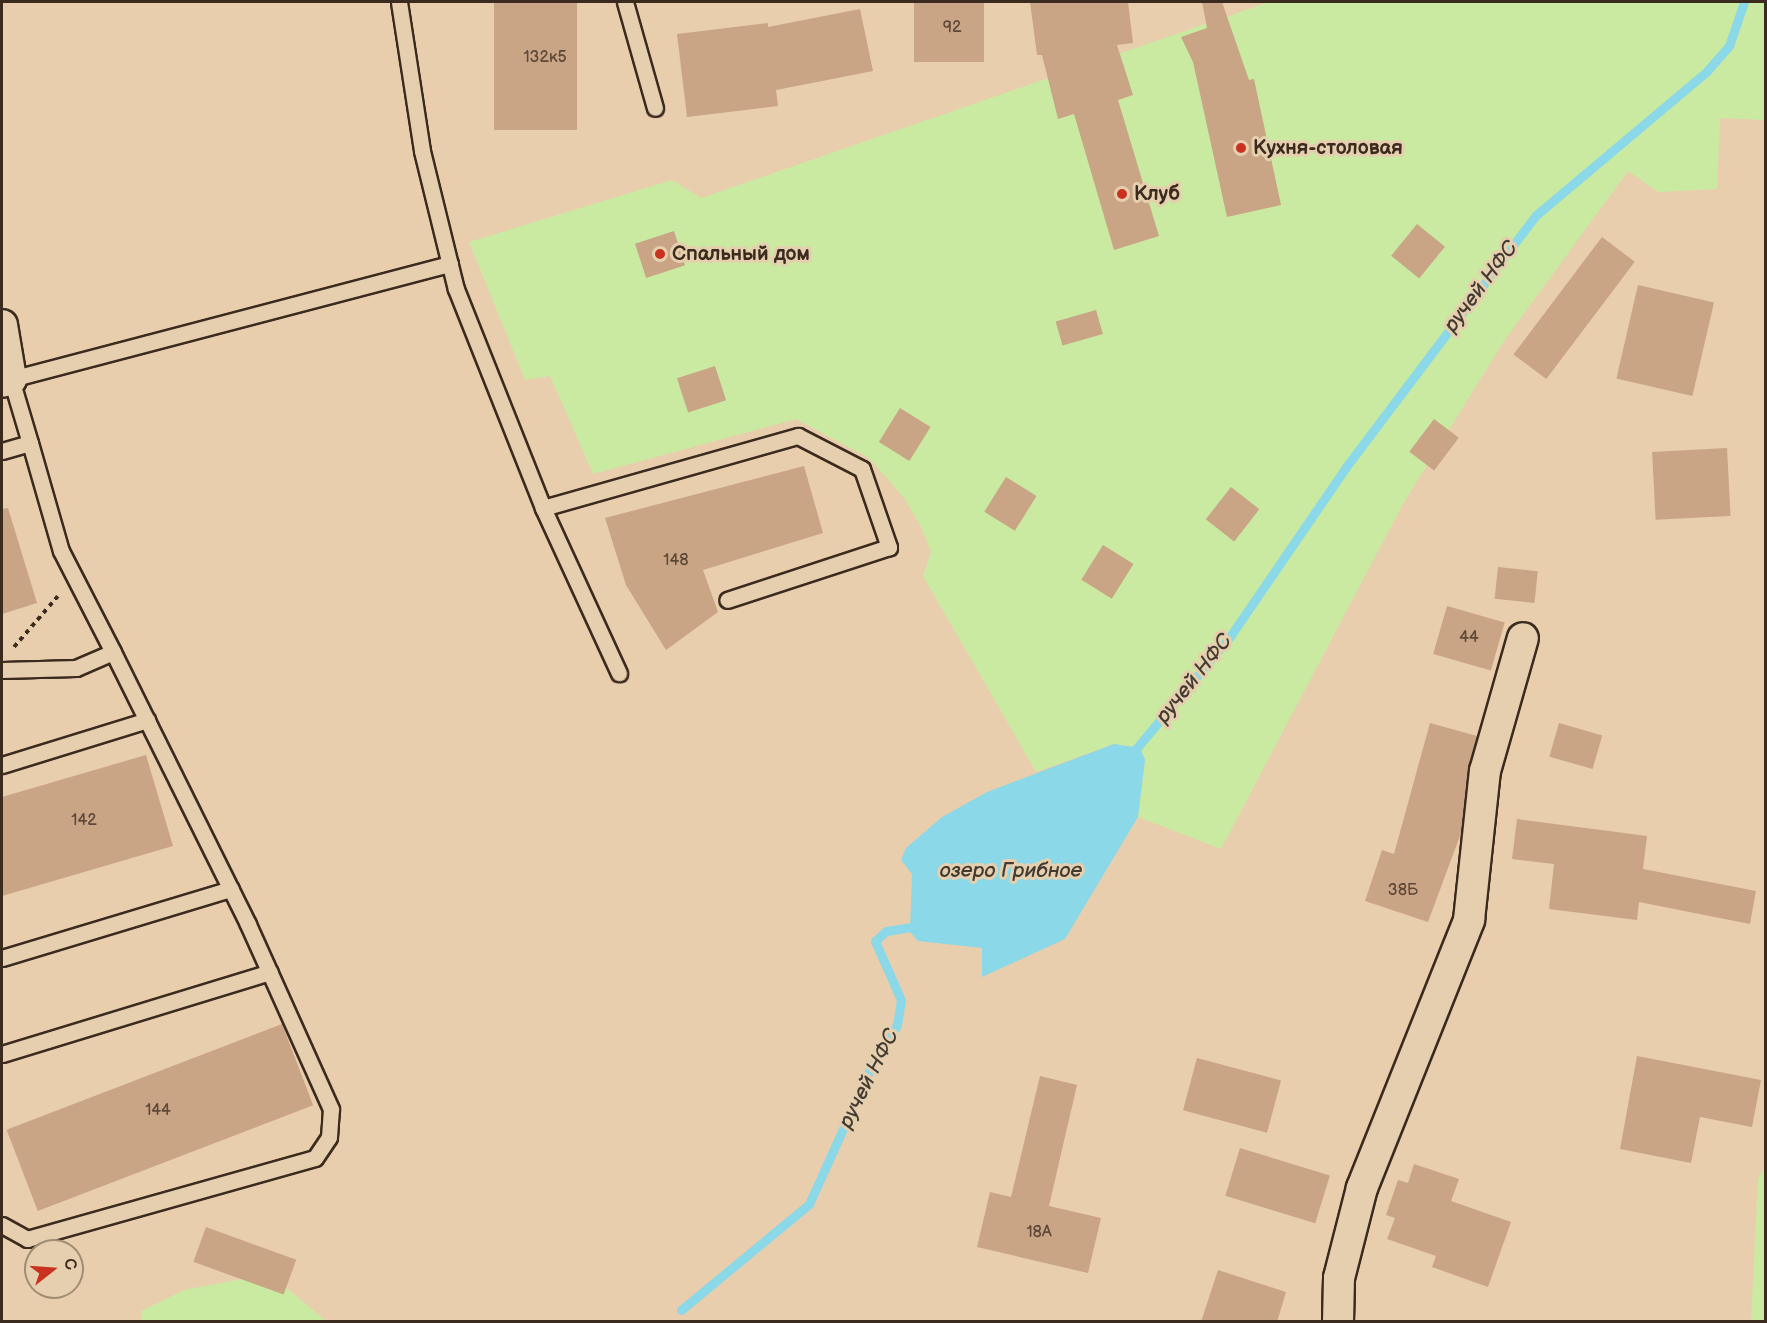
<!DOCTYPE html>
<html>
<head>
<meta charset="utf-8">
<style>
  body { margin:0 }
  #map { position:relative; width:1767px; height:1323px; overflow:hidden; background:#e8ceac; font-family:"Balsamiq Sans",sans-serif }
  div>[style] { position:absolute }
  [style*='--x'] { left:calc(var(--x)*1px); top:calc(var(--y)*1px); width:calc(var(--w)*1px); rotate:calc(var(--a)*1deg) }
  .green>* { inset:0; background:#caeaa2 }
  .water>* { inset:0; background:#8ad8e8 }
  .stream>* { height:9px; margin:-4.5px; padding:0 4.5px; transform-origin:4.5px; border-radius:4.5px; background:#8ad8e8 }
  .building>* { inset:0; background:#c9a485; transform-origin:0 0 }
  .path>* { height:4px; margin-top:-2px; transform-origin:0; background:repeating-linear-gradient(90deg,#3b2a1e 0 4.5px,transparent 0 9px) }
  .roads { filter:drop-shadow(2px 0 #3b2a1e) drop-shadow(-2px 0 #3b2a1e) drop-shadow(0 2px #3b2a1e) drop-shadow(0 -2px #3b2a1e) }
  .lane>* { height:15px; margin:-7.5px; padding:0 7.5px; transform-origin:7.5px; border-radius:7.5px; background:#e5cfae }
  .street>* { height:30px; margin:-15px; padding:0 15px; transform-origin:15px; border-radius:15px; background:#e5cfae }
  .dots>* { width:16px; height:16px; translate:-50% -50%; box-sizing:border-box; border:3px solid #e5cfae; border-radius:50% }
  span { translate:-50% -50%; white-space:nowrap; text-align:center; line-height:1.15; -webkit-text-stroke:6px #e5cfae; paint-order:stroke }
  .number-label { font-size:16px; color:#5e4838 }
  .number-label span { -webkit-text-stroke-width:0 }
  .poi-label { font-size:20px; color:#3b2a1e; font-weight:700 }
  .left { translate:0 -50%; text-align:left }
  .water-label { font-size:21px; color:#433b32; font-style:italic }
  .frame { position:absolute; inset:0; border:3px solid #3b2a1e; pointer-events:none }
  .north { position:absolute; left:24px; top:1239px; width:60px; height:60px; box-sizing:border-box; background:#e5cfae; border:2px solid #a18d74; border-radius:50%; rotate:73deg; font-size:16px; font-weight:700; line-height:24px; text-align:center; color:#3b2a1e }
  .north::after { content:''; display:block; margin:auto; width:21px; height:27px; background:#c8321e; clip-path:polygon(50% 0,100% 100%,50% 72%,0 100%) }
</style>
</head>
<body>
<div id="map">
  <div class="green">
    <div style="clip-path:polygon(1269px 2px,1765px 2px,1765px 120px,1720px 118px,1717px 189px,1658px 192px,1628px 171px,1504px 341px,1403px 504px,1221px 849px,1138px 817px,1145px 760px,1140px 748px,1114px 744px,1036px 772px,923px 576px,931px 552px,921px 527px,904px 498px,869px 458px,796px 419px,593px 474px,550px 376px,525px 380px,469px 242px,672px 180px,701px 198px)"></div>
    <div style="clip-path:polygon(1765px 1167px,1765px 1321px,1751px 1321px,1758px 1179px)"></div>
    <div style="clip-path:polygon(270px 1274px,326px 1321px,142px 1321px,141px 1311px,184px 1290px)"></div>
  </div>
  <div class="water">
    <div style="clip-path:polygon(1114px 744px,1140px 748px,1145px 760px,1138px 817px,1065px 939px,982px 977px,982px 948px,918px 941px,910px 932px,912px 874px,901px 860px,906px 848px,942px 817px,987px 792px)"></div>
  </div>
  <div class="stream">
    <div style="--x:1130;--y:756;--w:158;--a:-50.1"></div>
    <div style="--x:1231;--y:635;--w:204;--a:-55.6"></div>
    <div style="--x:1346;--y:467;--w:314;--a:-53"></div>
    <div style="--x:1535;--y:216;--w:225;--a:-40.1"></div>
    <div style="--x:1707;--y:71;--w:33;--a:-49"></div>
    <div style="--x:1729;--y:46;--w:46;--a:-71.2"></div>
    <div style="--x:681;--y:1310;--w:166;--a:-39.6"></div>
    <div style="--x:809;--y:1204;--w:150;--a:-65.7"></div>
    <div style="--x:871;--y:1067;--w:49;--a:-58.2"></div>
    <div style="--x:897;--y:1025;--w:25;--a:-81"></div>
    <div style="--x:901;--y:1000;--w:64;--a:-113.8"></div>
    <div style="--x:875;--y:941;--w:15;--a:-42"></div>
    <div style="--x:886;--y:931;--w:36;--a:-9"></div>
  </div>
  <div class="building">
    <div style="left:494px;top:2px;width:83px;height:128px"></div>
    <div style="left:914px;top:2px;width:70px;height:60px"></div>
    <div style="clip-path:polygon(1030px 2px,1128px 2px,1133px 43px,1117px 45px,1133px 95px,1118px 100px,1159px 236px,1114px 250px,1074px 114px,1058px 119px,1042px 55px,1037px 55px)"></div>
    <div style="clip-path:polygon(1202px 2px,1222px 2px,1249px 80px,1254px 79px,1281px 205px,1227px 217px,1193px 62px,1181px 37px,1207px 28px)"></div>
    <div style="clip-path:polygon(860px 9px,873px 71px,776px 90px,778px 106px,687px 117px,677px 34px,768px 23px,768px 27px)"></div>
    <div style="left:1417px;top:224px;width:36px;height:41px;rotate:39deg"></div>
    <div style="left:674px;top:231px;width:36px;height:41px;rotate:72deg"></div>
    <div style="left:1602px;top:237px;width:41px;height:147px;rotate:37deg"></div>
    <div style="left:1638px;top:285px;width:78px;height:96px;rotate:13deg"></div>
    <div style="left:1096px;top:310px;width:25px;height:42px;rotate:74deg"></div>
    <div style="left:715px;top:366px;width:36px;height:40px;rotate:72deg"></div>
    <div style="left:900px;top:408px;width:36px;height:40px;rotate:32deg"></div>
    <div style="left:1434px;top:419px;width:31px;height:41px;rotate:37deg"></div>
    <div style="left:1727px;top:448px;width:68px;height:75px;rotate:87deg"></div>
    <div style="clip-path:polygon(804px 466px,823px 533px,703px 570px,718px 612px,666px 650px,626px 585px,605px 518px)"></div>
    <div style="left:1006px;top:477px;width:36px;height:41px;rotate:32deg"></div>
    <div style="left:1231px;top:487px;width:36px;height:41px;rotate:38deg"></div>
    <div style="clip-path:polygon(8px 508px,37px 603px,2px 614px,2px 509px)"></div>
    <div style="left:1103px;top:545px;width:36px;height:41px;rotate:32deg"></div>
    <div style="left:1498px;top:567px;width:40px;height:32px;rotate:6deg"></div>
    <div style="left:1447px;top:606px;width:60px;height:50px;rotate:16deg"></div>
    <div style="clip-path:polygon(1430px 723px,1477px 736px,1468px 769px,1461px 833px,1428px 922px,1365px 901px,1382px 850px,1394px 854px)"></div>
    <div style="left:1559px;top:723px;width:45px;height:35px;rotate:16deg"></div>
    <div style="clip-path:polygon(146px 755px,173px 846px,2px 896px,2px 797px)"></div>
    <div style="clip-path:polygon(1517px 819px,1647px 836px,1643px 869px,1756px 891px,1750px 924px,1639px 902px,1637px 920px,1549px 909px,1554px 864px,1512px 859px)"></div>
    <div style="left:282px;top:1024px;width:87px;height:295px;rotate:69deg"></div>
    <div style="clip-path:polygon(1637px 1056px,1761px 1080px,1752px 1127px,1700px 1117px,1691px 1163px,1620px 1149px)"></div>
    <div style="left:1197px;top:1058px;width:87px;height:54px;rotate:15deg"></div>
    <div style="clip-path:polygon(1040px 1076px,1077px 1085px,1049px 1206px,1101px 1218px,1088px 1273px,977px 1247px,990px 1192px,1011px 1197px)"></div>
    <div style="left:1240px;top:1148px;width:94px;height:50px;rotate:17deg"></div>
    <div style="clip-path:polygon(1414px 1164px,1459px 1179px,1451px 1201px,1511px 1222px,1488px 1287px,1432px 1267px,1436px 1256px,1387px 1239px,1395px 1218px,1386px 1215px,1398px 1180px,1408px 1183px)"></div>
    <div style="left:206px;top:1227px;width:96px;height:37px;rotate:20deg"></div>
    <div style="clip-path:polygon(1218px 1270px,1286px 1292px,1277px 1322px,1201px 1322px)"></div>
  </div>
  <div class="path">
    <div style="--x:14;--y:647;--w:67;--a:-49.2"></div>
  </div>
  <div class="roads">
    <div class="lane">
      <div style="--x:399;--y:2;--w:151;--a:81.2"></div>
      <div style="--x:422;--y:151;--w:142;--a:76.2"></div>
      <div style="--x:456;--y:289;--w:236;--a:68.3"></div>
      <div style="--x:543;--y:508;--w:182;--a:65.3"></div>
      <div style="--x:625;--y:2;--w:110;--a:74.2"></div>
      <div style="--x:2;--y:451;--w:29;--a:-16"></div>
      <div style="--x:30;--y:443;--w:67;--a:-106.5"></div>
      <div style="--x:11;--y:379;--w:454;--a:-14.7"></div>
      <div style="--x:543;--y:508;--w:265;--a:-15.8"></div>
      <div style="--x:798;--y:436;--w:72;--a:27.3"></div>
      <div style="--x:862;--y:469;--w:83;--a:70.9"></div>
      <div style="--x:889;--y:547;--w:170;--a:161.9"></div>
      <div style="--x:2;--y:670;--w:74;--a:-1.5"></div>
      <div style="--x:76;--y:668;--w:40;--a:-23.4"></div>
      <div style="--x:113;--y:652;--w:114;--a:-117.2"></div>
      <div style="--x:61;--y:551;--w:112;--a:-106"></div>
      <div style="--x:2;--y:765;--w:152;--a:-17.2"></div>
      <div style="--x:2;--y:958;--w:239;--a:-16.8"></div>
      <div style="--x:2;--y:1054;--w:280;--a:-17"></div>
      <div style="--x:2;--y:1225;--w:29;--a:29"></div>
      <div style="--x:27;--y:1239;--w:299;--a:-15.7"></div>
      <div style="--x:315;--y:1158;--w:25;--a:-56"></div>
      <div style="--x:329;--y:1137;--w:28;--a:-86"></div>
      <div style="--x:331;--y:1109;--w:203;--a:-114.2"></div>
      <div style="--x:248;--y:924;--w:304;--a:-116.4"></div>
    </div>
    <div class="street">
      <div style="--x:2;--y:325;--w:55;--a:80.5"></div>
      <div style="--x:11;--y:379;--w:9;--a:162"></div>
      <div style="--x:1338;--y:1322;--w:44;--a:-88.7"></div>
      <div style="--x:1339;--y:1278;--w:93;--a:-75.7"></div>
      <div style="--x:1362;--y:1188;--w:289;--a:-68.2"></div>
      <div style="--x:1469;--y:920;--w:150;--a:-83.9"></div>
      <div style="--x:1485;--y:771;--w:138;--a:-74.1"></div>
    </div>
  </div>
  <div class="dots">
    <div style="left:1241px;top:148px;background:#c8321e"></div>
    <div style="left:1122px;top:194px;background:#c8321e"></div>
    <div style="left:660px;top:254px;background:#c8321e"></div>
  </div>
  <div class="number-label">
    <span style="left:952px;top:28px">92</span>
    <span style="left:545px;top:58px">132к5</span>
    <span style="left:676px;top:561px">148</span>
    <span style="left:1469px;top:638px">44</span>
    <span style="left:84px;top:821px">142</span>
    <span style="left:1403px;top:891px">38Б</span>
    <span style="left:158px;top:1111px">144</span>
    <span style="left:1039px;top:1233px">18А</span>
  </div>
  <div class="poi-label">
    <span class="left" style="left:1253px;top:148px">Кухня-столовая</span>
    <span class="left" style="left:1134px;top:194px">Клуб</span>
    <span class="left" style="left:672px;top:254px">Спальный дом</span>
  </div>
  <div class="water-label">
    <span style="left:1481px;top:287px;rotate:-53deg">ручей НФС</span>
    <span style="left:1194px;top:679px;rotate:-51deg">ручей НФС</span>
    <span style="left:1011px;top:871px">озеро Грибное</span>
    <span style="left:869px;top:1079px;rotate:-63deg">ручей НФС</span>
  </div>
  <div class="frame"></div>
  <div class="north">С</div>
</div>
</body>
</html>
